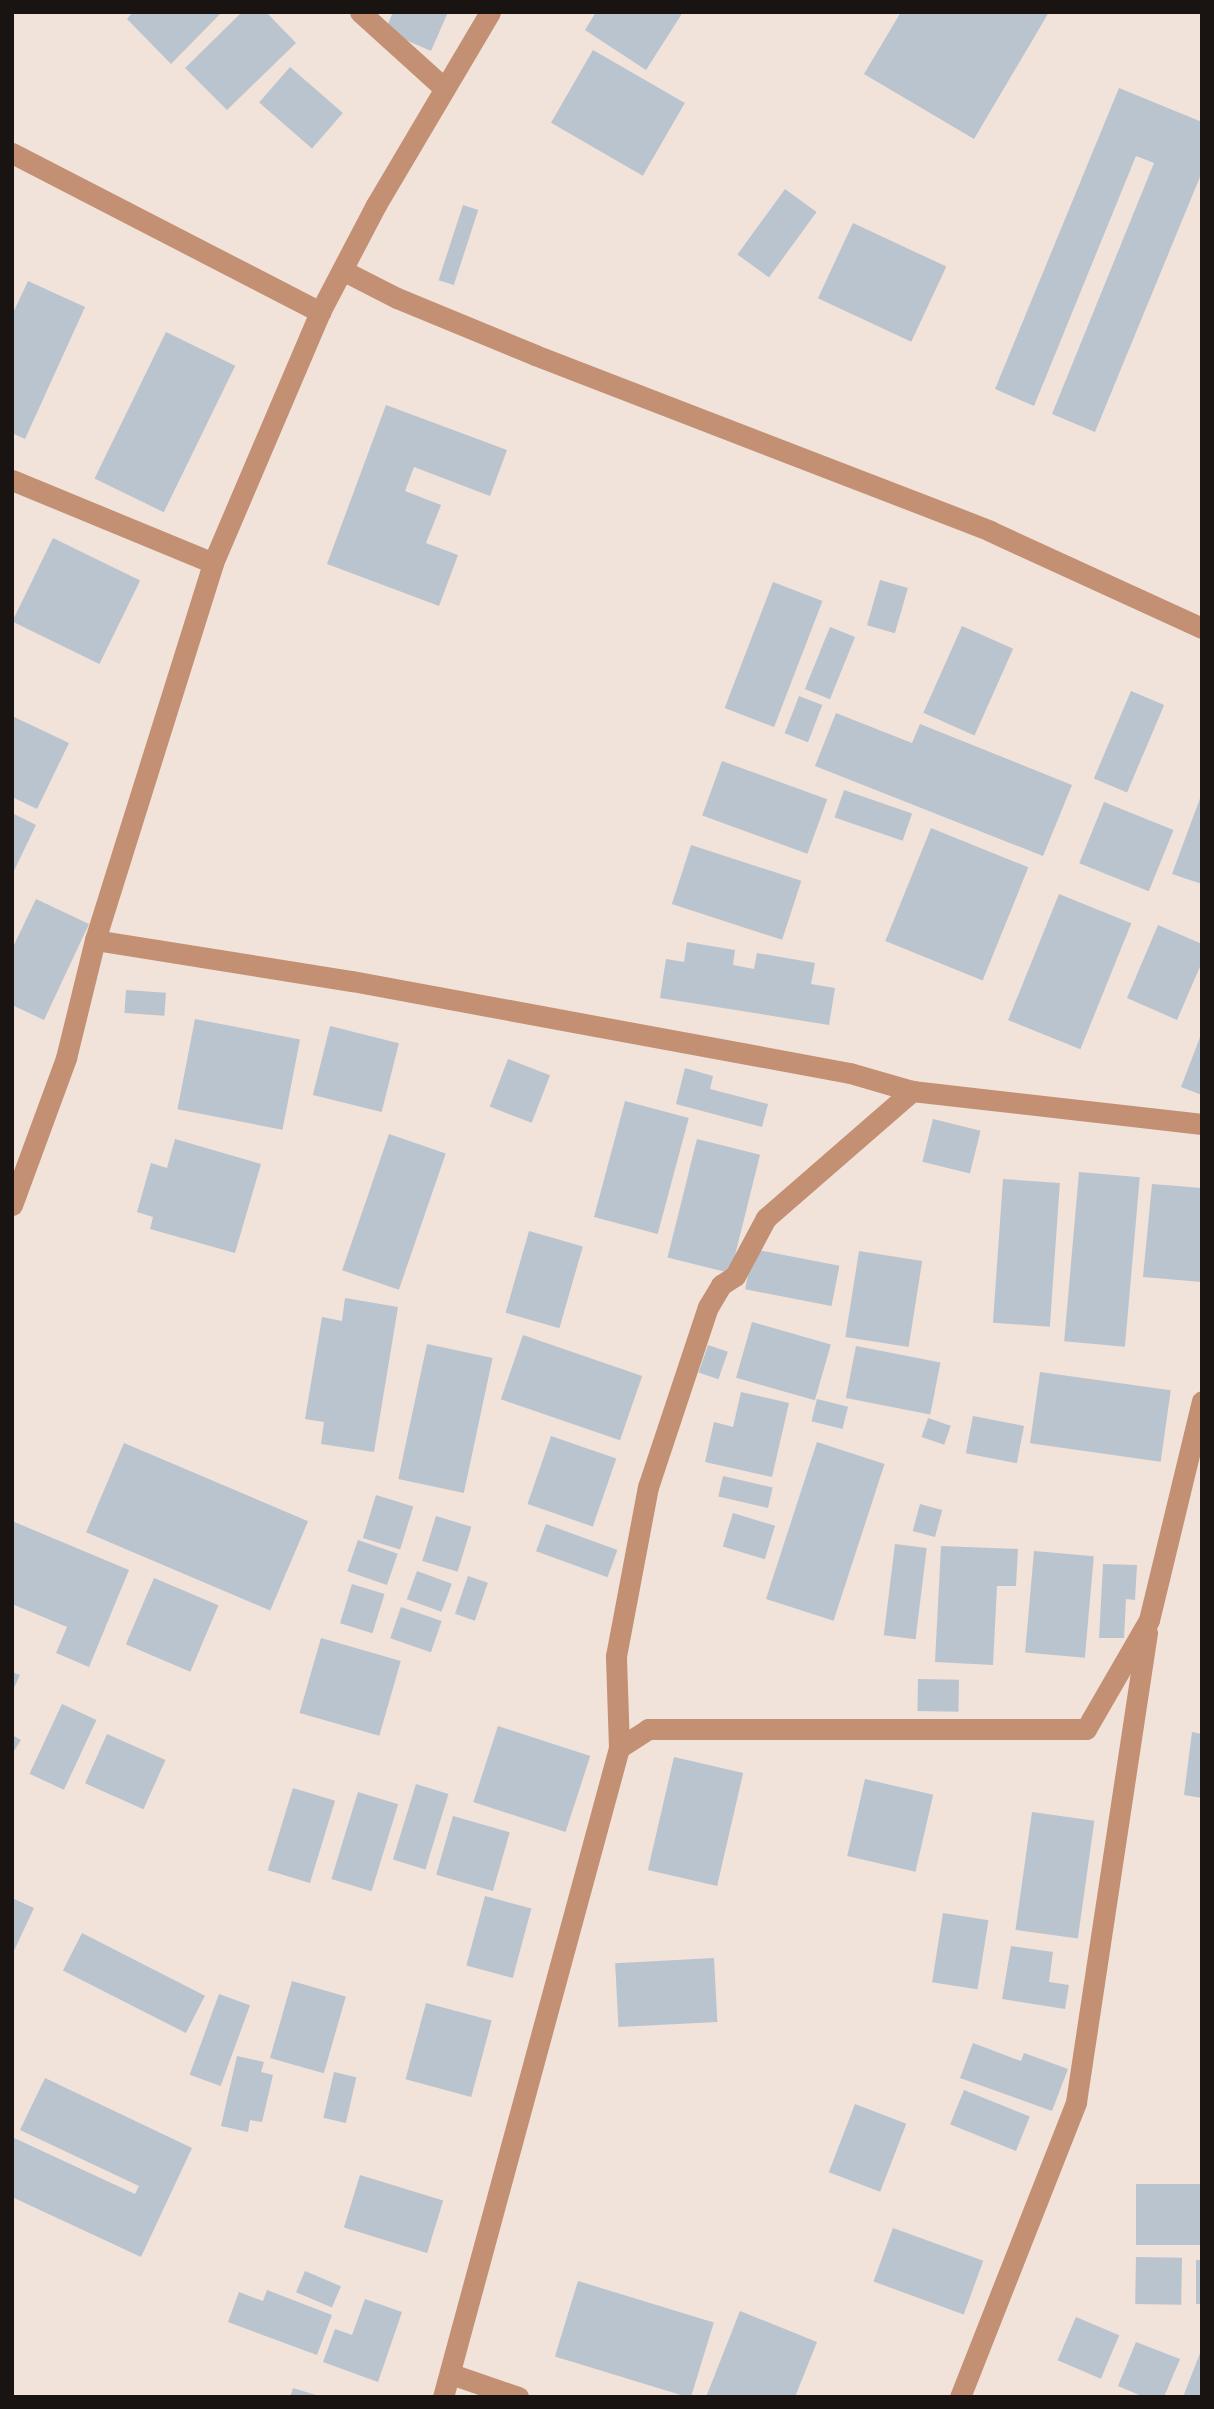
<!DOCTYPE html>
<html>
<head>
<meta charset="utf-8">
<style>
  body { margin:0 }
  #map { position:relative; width:1214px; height:2409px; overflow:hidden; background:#f1e2da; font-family:"Space Grotesk",sans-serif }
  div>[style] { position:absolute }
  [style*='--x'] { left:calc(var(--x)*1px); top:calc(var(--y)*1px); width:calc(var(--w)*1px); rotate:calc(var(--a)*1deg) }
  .building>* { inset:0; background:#bac4cf; transform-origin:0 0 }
  .street>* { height:21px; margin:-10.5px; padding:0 10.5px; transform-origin:10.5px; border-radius:10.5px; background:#c39073 }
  span { translate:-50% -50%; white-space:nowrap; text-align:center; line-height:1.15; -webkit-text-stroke:6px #f1e2da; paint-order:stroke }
  .frame { position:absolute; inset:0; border:14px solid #191411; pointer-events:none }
</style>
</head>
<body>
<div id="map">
  <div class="building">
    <div style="clip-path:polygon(133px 12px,222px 12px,171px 64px,127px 19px)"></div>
    <div style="clip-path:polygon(242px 12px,266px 12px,296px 43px,227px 110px,185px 68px)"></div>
    <div style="clip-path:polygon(393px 12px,448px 12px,431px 51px,385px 31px)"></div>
    <div style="clip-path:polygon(596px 12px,683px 12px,646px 70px,585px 30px)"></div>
    <div style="clip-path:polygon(901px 12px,1049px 12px,974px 139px,864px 74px)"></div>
    <div style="left:593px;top:50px;width:106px;height:84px;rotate:30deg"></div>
    <div style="left:290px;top:67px;width:70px;height:47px;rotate:41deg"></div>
    <div style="clip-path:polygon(1119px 88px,1202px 122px,1202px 172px,1095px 432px,1052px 414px,1154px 163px,1136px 156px,1034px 406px,995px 389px)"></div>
    <div style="left:785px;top:189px;width:39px;height:81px;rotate:36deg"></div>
    <div style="left:463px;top:205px;width:16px;height:79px;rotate:18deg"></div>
    <div style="left:853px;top:223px;width:103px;height:83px;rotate:25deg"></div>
    <div style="clip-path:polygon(28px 281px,85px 307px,25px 439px,12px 433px,12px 315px)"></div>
    <div style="left:166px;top:332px;width:77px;height:163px;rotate:26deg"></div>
    <div style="clip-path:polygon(386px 405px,507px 450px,490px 496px,414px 467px,405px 491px,441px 505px,426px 543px,458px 555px,439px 606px,327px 564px)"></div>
    <div style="left:53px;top:538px;width:97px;height:93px;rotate:26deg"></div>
    <div style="left:880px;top:580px;width:29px;height:47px;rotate:16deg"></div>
    <div style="left:773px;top:582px;width:53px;height:135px;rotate:21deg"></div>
    <div style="left:962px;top:626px;width:56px;height:95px;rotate:24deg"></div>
    <div style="left:830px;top:627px;width:27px;height:67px;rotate:22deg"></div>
    <div style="left:1131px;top:691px;width:36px;height:95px;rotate:23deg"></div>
    <div style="left:799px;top:696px;width:25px;height:40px;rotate:21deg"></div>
    <div style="clip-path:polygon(836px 713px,912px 743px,920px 724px,1072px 785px,1043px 856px,815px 766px)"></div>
    <div style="clip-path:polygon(12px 716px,69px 743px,37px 809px,12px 797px)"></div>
    <div style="left:722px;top:761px;width:112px;height:58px;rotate:20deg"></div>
    <div style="left:844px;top:790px;width:72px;height:29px;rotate:19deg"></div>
    <div style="clip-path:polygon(1202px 793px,1202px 884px,1172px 874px)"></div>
    <div style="left:1104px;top:802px;width:75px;height:66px;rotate:22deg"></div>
    <div style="clip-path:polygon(12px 813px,36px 825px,12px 875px)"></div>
    <div style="left:931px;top:828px;width:105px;height:122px;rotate:22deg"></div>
    <div style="left:691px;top:845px;width:116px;height:62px;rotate:18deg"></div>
    <div style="left:1059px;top:894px;width:78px;height:136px;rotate:22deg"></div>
    <div style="clip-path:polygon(36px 899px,89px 924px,44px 1020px,12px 1005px,12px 949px)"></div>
    <div style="clip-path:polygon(1158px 925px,1202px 944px,1202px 962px,1177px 1020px,1127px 998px)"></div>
    <div style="clip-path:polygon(687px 942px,735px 950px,733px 965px,754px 969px,757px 953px,815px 963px,811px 984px,835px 988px,829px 1025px,660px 998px,666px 959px,684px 962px)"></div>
    <div style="left:126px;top:990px;width:40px;height:23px;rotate:4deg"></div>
    <div style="left:195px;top:1019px;width:107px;height:92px;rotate:11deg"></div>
    <div style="left:330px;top:1026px;width:71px;height:71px;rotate:14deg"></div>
    <div style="clip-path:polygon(1202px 1032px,1202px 1095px,1181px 1087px)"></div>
    <div style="left:508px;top:1059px;width:45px;height:51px;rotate:21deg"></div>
    <div style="clip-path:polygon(685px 1068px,713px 1076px,710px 1089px,768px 1104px,762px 1127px,676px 1104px)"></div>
    <div style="left:625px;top:1101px;width:66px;height:120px;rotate:15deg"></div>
    <div style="left:933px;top:1119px;width:49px;height:44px;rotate:14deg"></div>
    <div style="left:389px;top:1134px;width:60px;height:144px;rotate:19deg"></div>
    <div style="clip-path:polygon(175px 1139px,261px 1164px,235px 1253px,150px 1229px,153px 1217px,137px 1212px,151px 1163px,167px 1168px)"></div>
    <div style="left:697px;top:1139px;width:65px;height:122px;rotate:14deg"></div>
    <div style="left:1079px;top:1172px;width:61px;height:170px;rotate:5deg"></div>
    <div style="left:1003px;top:1179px;width:57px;height:144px;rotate:4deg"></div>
    <div style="clip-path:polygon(1152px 1184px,1202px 1188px,1202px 1282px,1143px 1277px)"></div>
    <div style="left:529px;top:1231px;width:56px;height:85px;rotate:16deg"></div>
    <div style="left:753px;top:1249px;width:88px;height:41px;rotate:11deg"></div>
    <div style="left:859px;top:1251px;width:64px;height:87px;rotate:9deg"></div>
    <div style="clip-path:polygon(345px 1298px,398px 1307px,374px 1452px,321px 1444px,324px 1422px,305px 1419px,322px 1317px,342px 1321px)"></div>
    <div style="left:752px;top:1322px;width:82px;height:58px;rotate:16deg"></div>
    <div style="left:523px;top:1335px;width:126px;height:68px;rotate:19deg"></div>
    <div style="left:427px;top:1344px;width:67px;height:138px;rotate:12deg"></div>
    <div style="left:708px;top:1345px;width:21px;height:29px;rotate:19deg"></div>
    <div style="left:856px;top:1346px;width:86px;height:53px;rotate:11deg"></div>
    <div style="left:1040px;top:1372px;width:132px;height:72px;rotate:8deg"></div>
    <div style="clip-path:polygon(741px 1392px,789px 1403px,772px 1477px,705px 1462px,714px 1422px,733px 1427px)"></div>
    <div style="left:817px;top:1399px;width:32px;height:23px;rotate:14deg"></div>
    <div style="left:973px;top:1416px;width:52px;height:38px;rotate:11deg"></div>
    <div style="left:928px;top:1418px;width:24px;height:20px;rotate:19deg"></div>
    <div style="left:551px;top:1436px;width:69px;height:72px;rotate:19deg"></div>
    <div style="left:817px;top:1442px;width:71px;height:165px;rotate:18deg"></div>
    <div style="left:124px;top:1443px;width:200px;height:97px;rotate:23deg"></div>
    <div style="left:723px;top:1476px;width:51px;height:21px;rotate:13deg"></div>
    <div style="left:376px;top:1495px;width:39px;height:45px;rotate:17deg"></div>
    <div style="left:920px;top:1504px;width:23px;height:28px;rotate:15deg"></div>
    <div style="left:733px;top:1513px;width:44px;height:35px;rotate:17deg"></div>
    <div style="left:436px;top:1516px;width:37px;height:47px;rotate:17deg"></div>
    <div style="clip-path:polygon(12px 1521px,129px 1570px,89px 1667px,56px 1653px,67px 1627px,12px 1604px)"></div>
    <div style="left:546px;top:1524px;width:76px;height:29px;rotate:20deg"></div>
    <div style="left:358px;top:1540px;width:42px;height:33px;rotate:19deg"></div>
    <div style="left:895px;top:1544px;width:32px;height:92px;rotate:7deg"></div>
    <div style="clip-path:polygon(941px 1546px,1018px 1549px,1016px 1586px,997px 1586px,993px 1665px,935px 1662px)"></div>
    <div style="left:1034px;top:1551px;width:60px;height:102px;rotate:5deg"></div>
    <div style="clip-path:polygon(1103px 1564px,1137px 1565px,1135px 1600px,1126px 1599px,1124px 1638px,1099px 1638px)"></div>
    <div style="left:417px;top:1571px;width:37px;height:30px;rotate:20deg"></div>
    <div style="left:468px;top:1576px;width:21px;height:40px;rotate:19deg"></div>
    <div style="left:154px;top:1578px;width:70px;height:72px;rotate:23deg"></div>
    <div style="left:352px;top:1584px;width:34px;height:41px;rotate:17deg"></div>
    <div style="left:401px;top:1607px;width:43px;height:33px;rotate:19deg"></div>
    <div style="left:321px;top:1638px;width:83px;height:78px;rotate:16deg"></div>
    <div style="clip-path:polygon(12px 1672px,20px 1675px,12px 1692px)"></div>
    <div style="left:918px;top:1679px;width:41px;height:32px;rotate:1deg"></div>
    <div style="left:62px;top:1704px;width:38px;height:77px;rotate:25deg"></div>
    <div style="left:498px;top:1726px;width:97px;height:80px;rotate:18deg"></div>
    <div style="clip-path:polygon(1192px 1732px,1202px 1734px,1202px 1798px,1184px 1795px)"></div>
    <div style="left:107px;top:1734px;width:64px;height:54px;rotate:24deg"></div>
    <div style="clip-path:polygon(12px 1735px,21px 1740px,12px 1754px)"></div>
    <div style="left:674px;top:1757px;width:71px;height:116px;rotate:13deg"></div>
    <div style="left:865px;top:1779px;width:70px;height:79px;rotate:13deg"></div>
    <div style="left:416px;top:1784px;width:34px;height:79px;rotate:17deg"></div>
    <div style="left:293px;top:1788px;width:44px;height:86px;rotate:17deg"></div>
    <div style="left:358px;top:1792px;width:42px;height:91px;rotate:17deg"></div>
    <div style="left:1032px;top:1812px;width:63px;height:119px;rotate:8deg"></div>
    <div style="left:453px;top:1816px;width:59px;height:61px;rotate:16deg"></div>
    <div style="left:485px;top:1896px;width:48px;height:72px;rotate:15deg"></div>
    <div style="clip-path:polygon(12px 1898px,34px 1908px,12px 1955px)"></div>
    <div style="left:943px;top:1913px;width:46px;height:70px;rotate:9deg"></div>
    <div style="left:82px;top:1933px;width:138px;height:42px;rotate:27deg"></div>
    <div style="clip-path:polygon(1011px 1946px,1053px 1952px,1049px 1982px,1069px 1985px,1065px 2009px,1002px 1999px)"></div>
    <div style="left:714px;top:1958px;width:64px;height:99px;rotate:87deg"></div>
    <div style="left:292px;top:1981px;width:56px;height:80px;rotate:16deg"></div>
    <div style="left:219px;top:1994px;width:33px;height:86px;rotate:20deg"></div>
    <div style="left:426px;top:2003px;width:68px;height:79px;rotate:15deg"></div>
    <div style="clip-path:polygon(973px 2043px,1021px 2061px,1024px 2053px,1068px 2069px,1052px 2111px,960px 2078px)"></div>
    <div style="clip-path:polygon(237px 2056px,264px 2062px,261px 2072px,273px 2075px,262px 2122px,250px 2120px,248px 2132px,221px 2126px)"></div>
    <div style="left:334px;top:2072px;width:23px;height:47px;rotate:13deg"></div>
    <div style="clip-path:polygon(45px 2078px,192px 2148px,141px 2257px,12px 2197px,12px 2137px,135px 2194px,139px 2186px,20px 2130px)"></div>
    <div style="left:964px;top:2090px;width:71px;height:37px;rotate:22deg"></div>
    <div style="left:855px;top:2104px;width:55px;height:73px;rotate:21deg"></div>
    <div style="left:360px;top:2175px;width:87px;height:55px;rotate:17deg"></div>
    <div style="left:1136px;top:2184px;width:66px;height:61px"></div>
    <div style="left:893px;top:2228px;width:96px;height:57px;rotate:20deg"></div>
    <div style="left:1136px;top:2257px;width:46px;height:47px;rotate:1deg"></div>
    <div style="left:1196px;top:2260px;width:6px;height:44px"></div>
    <div style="left:305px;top:2271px;width:39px;height:23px;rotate:23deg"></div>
    <div style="left:578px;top:2281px;width:142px;height:79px;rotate:17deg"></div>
    <div style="clip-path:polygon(267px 2290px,332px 2315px,317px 2355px,228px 2322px,239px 2292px,263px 2301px)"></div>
    <div style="clip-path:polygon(365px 2299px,402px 2312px,378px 2382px,323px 2362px,335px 2329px,352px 2335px)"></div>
    <div style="clip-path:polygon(740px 2311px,817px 2342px,795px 2397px,706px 2397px)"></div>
    <div style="left:1076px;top:2317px;width:47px;height:47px;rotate:23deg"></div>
    <div style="clip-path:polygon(1136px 2342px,1180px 2359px,1164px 2397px,1144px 2397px,1118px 2386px)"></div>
    <div style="clip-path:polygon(1202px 2348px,1202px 2397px,1183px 2397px)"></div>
    <div style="clip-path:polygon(293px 2388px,319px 2396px,319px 2397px,290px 2397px)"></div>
  </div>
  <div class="street">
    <div style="--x:360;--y:12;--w:112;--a:42.1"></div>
    <div style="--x:12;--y:153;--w:347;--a:27.3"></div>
    <div style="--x:344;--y:271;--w:59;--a:27"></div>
    <div style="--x:397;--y:298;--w:149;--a:22.4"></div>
    <div style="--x:535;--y:355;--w:488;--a:21.1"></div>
    <div style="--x:990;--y:531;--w:233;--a:24.6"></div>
    <div style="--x:12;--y:480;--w:217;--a:22.4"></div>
    <div style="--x:95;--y:940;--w:260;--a:9.1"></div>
    <div style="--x:352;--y:981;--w:506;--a:10.47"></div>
    <div style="--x:850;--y:1073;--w:65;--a:16.2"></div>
    <div style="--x:912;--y:1091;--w:292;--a:6.5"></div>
    <div style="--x:12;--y:1205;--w:157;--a:-69.8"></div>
    <div style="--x:66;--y:1058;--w:122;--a:-76.2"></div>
    <div style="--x:95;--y:940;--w:395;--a:-72.6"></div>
    <div style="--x:213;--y:563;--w:273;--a:-66.9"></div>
    <div style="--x:320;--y:312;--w:121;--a:-62.4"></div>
    <div style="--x:376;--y:205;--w:224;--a:-59.4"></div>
    <div style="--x:619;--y:1748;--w:92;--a:-91.9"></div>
    <div style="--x:616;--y:1656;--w:172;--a:-79.3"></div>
    <div style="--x:648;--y:1487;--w:190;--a:-71.6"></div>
    <div style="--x:708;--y:1307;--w:26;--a:-59"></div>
    <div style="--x:721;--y:1285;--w:17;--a:-33"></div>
    <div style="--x:735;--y:1276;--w:66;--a:-61.9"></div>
    <div style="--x:766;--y:1218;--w:194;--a:-41"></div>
    <div style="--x:451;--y:2374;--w:71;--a:18.9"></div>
    <div style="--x:443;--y:2397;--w:672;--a:-74.83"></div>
    <div style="--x:619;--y:1748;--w:35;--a:-33"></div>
    <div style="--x:648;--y:1729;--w:438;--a:0"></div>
    <div style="--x:1086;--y:1729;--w:126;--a:-60"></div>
    <div style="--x:1149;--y:1620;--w:225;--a:-76.4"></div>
    <div style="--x:960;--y:2397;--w:317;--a:-68.5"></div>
    <div style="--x:1076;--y:2102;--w:475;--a:-81.4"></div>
  </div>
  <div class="frame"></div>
</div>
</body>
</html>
